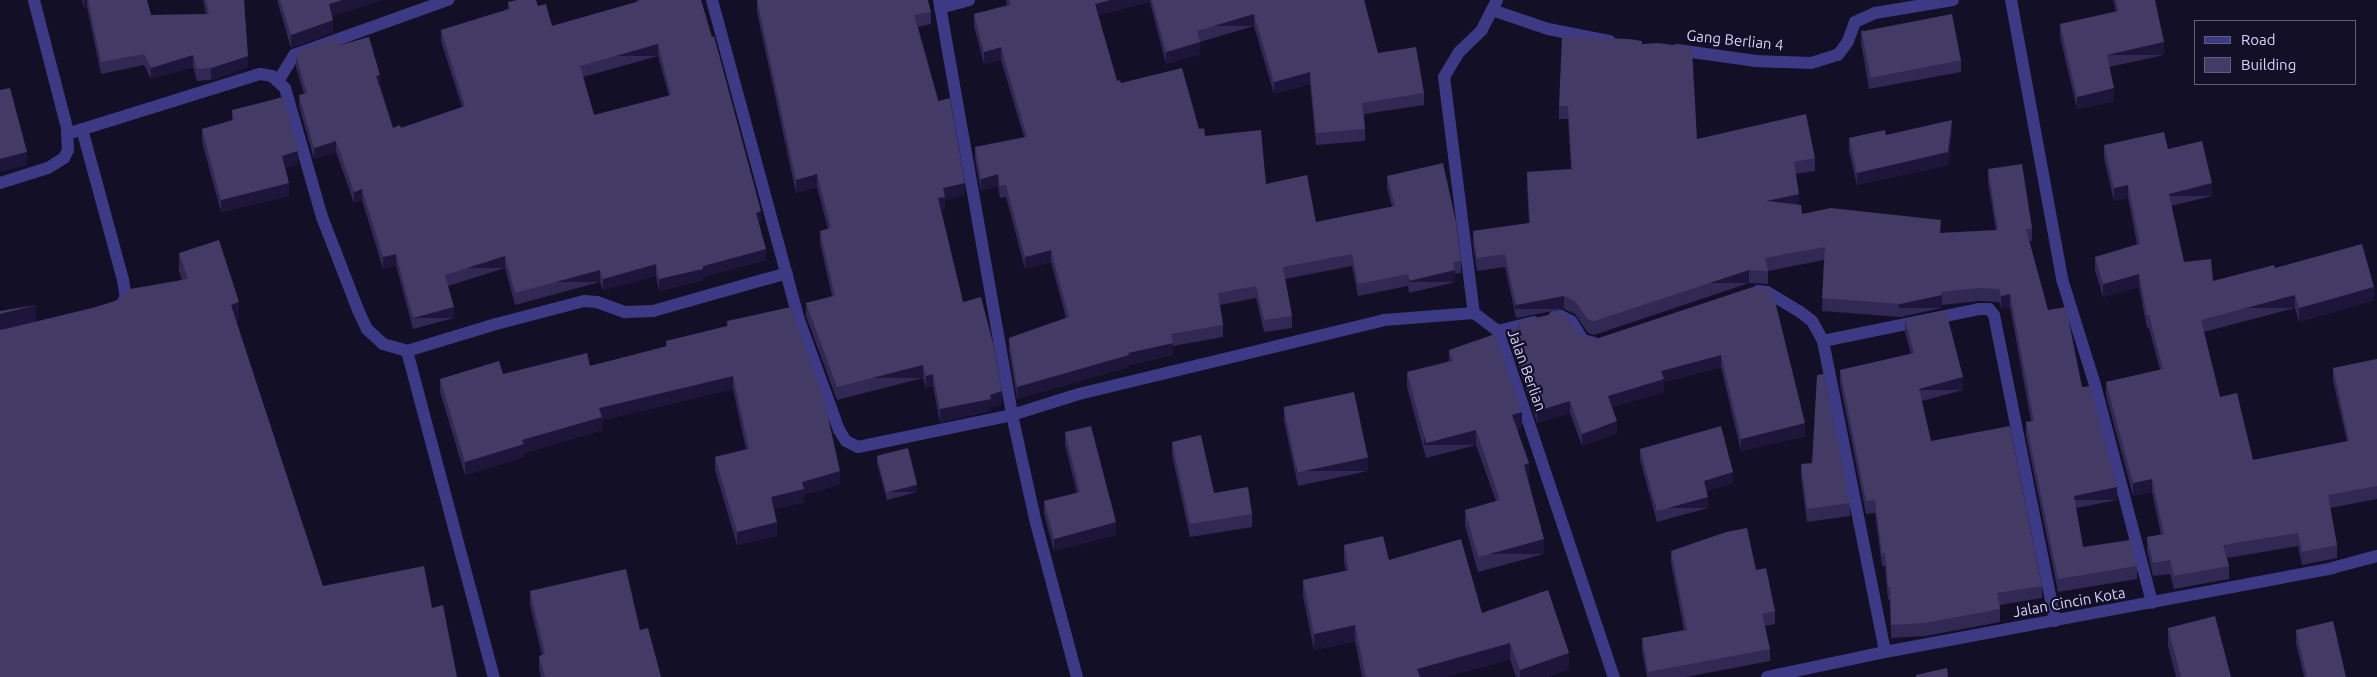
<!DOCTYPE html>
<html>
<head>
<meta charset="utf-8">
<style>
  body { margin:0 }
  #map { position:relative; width:2377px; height:677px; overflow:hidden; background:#130f26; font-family:Ubuntu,sans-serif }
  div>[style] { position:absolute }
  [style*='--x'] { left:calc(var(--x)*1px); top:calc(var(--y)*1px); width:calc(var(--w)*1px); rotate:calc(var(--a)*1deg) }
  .service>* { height:12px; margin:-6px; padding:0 6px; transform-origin:6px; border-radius:6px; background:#3d3a85 }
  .minor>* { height:12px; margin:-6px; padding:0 6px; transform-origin:6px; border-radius:6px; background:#3d3a85 }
  .wall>* { inset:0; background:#312854 }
  .shaded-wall>* { inset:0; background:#1d163a; transform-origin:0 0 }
  .building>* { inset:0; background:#433a66; transform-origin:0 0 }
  span { translate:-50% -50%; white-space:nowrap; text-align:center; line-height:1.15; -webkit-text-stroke:4.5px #130f26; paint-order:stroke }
  .street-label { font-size:15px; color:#d9d4ff }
  .legend { position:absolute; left:2194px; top:20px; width:162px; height:65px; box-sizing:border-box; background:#130f26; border:1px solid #625e7d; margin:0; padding:6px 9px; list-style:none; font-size:15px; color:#d9d4ff }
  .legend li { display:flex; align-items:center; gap:10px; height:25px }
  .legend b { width:25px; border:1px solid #625e7d }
</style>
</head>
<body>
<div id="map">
  <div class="service">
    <div style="--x:82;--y:129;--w:156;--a:74.8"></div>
    <div style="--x:123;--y:280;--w:18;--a:81"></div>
    <div style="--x:126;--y:298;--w:13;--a:129"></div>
  </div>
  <div class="minor">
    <div style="--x:712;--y:0;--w:332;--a:74.8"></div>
    <div style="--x:799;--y:320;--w:117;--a:70"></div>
    <div style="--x:839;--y:430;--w:13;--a:58"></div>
    <div style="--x:846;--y:441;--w:13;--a:27"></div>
    <div style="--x:858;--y:447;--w:157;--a:-11.7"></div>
    <div style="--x:1012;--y:415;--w:70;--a:-17.4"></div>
    <div style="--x:1079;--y:394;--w:314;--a:-13.6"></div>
    <div style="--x:1384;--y:320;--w:90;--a:-4.4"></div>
    <div style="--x:939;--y:0;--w:421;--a:80"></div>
    <div style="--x:1012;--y:415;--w:111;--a:77.5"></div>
    <div style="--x:1036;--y:523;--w:159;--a:75.1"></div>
    <div style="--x:1497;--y:0;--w:34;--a:117"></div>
    <div style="--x:1482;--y:30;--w:32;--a:136"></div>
    <div style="--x:1459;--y:52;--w:29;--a:121"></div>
    <div style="--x:1444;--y:77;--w:238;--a:82.8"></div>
    <div style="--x:1474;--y:313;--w:30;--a:37"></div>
    <div style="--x:1498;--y:331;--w:365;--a:71.5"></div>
    <div style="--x:2011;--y:0;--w:284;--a:79.6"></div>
    <div style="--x:2062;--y:279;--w:111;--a:72.7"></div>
    <div style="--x:2095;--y:385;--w:225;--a:75.3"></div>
    <div style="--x:940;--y:8;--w:30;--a:-15"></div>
    <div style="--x:1492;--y:10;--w:59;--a:18.7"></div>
    <div style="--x:1548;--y:29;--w:63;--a:11"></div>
    <div style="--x:1677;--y:50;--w:80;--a:7.9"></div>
    <div style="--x:1756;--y:61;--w:55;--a:2.1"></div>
    <div style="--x:1811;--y:63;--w:28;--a:-17"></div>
    <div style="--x:1838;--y:55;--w:17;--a:-54"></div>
    <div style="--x:1848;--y:41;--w:20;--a:-70"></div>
    <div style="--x:1855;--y:22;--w:22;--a:-24"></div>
    <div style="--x:1875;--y:13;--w:79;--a:-9.5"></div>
    <div style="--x:278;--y:81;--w:31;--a:-58"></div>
    <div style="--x:294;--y:55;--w:164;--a:-19.7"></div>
    <div style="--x:67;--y:134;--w:202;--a:-17.3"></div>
    <div style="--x:260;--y:74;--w:12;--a:9"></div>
    <div style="--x:272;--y:76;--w:18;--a:43"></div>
    <div style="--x:285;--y:88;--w:134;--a:74"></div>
    <div style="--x:322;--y:217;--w:100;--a:68.8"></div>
    <div style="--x:358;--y:310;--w:21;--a:65"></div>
    <div style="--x:367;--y:329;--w:22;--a:43"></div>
    <div style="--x:383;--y:344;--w:25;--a:16"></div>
    <div style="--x:407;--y:351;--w:337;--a:75.1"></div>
    <div style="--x:0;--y:183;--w:50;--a:-17.4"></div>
    <div style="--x:48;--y:168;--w:19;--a:-32"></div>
    <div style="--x:64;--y:158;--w:9;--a:-63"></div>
    <div style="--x:68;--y:150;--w:22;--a:-93"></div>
    <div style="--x:67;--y:128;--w:132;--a:-104.5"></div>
    <div style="--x:1758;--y:291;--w:9;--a:6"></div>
    <div style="--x:1767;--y:292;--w:37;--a:31"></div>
    <div style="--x:1799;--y:311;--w:16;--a:38"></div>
    <div style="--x:1812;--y:321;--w:23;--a:61"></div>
    <div style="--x:1823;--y:341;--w:317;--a:78.7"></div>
    <div style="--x:1554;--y:317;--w:7;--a:-8"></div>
    <div style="--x:1561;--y:316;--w:11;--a:27"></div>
    <div style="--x:1571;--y:321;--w:22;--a:58"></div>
    <div style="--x:1583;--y:340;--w:11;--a:15"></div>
    <div style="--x:1498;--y:331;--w:37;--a:-14"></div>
    <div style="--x:1823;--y:341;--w:159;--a:-11.6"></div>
    <div style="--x:1979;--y:309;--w:10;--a:0"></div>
    <div style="--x:1989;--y:309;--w:8;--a:50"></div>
    <div style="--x:1994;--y:315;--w:312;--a:78.7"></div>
    <div style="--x:407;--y:351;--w:93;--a:-16.9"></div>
    <div style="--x:496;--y:324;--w:91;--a:-14.6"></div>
    <div style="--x:584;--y:301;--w:13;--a:4"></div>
    <div style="--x:597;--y:302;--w:30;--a:20"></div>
    <div style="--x:625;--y:312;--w:28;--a:-2"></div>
    <div style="--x:653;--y:311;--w:139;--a:-15.8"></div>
    <div style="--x:1767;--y:677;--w:121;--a:-12"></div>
    <div style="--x:1885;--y:652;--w:455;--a:-10.6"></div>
    <div style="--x:2332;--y:568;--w:47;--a:-14.9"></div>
  </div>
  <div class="wall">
    <div style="clip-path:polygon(82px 0,147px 0,151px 15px,206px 14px,203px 0,244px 0,248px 67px,211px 80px,197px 81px,193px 67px,151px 79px,144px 65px,101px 74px,87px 7px,84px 8px)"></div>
    <div style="clip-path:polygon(277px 0,382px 0,332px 16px,333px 32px,291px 48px)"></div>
    <div style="clip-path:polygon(evenodd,637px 0,701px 0,761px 223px,759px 223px,766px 260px,703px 277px,703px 280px,659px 291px,656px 276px,603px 290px,600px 282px,515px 305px,505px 268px,448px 286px,454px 318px,413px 329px,396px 265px,383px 269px,362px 200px,354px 203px,336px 152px,314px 159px,299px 106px,299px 95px,304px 94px,296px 67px,296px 56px,340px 45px,380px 86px,393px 128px,401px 128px,462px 107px,441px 41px,441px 30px,508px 9px,508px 2px,538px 6px,552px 26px,637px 2px,637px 0,658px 56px,669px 96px,594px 115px,583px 77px,658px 56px)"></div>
    <div style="clip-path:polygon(757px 0,931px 12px,931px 24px,918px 27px,965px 195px,945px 200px,945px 209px,941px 210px,963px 302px,1002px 404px,991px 407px,991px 411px,940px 422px,933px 386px,926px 388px,923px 378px,837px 400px,806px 316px,806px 303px,832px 296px,820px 243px,820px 231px,828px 229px,817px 187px,796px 193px,757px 12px)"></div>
    <div style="clip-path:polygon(1006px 0,1364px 0,1378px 53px,1424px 93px,1424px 105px,1364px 114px,1365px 129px,1365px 141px,1316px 145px,1310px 84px,1274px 94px,1254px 26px,1200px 42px,1200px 54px,1166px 64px,1150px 2px,1098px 15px,1117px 81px,1199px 129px,1205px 136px,1316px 222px,1392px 207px,1387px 188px,1387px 176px,1461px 261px,1461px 273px,1455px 274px,1455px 282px,1409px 293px,1408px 286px,1358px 296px,1352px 266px,1285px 279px,1292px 316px,1292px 328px,1264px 332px,1256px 298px,1220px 305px,1223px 325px,1223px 337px,1173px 346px,1173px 355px,1129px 365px,1129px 367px,1017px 399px,1009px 350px,1009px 338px,1066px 318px,1051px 262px,1025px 269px,1006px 197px,1000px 198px,998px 186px,981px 191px,975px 159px,975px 147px,1024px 137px,1001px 60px,984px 64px,974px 26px,974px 14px,1007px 5px)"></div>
    <div style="clip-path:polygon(2113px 0,2155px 0,2164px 55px,2109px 67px,2114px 101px,2077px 109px,2060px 37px,2060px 24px,2116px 12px)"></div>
    <div style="clip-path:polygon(1861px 30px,1961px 60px,1961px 72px,1869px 89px,1861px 43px)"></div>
    <div style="clip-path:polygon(1642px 44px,1697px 139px,1815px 158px,1815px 171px,1796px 174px,1799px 205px,1802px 214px,1941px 233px,1996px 230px,1988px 182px,1988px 169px,2032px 228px,2032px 241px,2029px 241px,2048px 310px,2082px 387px,2117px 500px,2076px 508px,2083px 547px,2137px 566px,2137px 579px,2058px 592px,2026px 435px,2026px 422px,2031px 421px,2010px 307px,2001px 309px,1999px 302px,1979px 301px,1942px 305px,1942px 308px,1900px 317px,1822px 311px,1824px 260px,1768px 271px,1768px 284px,1749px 283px,1594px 335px,1588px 333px,1575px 314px,1564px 309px,1516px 318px,1505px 267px,1477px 271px,1473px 244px,1473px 231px,1529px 223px,1527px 185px,1527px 172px,1571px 169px,1568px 119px,1559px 119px,1559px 106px)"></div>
    <div style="clip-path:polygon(232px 110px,298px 164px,285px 168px,289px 196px,221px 212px,202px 142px,202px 129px,232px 120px)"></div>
    <div style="clip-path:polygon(1952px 132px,1948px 165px,1857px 185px,1849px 151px,1849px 138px,1886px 135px)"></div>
    <div style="clip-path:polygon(2104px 145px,2168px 149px,2212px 196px,2171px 206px,2184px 262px,2213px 281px,2275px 268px,2374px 300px,2299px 322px,2295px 308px,2204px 332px,2220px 397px,2253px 460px,2347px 441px,2333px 381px,2333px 368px,2377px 359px,2377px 499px,2330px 508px,2337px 545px,2337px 558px,2302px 565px,2298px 546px,2227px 558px,2229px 566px,2229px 579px,2174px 589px,2170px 574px,2153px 576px,2147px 550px,2147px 537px,2161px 535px,2152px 492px,2133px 496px,2106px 395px,2106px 382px,2160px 370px,2149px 328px,2147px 328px,2139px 287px,2103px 297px,2095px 270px,2095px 257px,2137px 244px,2128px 198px,2114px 201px,2104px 158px)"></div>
    <div style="clip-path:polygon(179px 253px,239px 320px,237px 321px,0 677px,96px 307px,182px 280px,179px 271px)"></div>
    <div style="clip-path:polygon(1753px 287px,1805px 436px,1741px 451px,1721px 367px,1664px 382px,1664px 392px,1612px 407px,1617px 433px,1582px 446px,1570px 413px,1537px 423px,1511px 343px,1511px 331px,1519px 328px,1519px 322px,1596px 339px)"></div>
    <div style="clip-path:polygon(1905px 320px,1963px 390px,1922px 401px,1931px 441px,2042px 586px,2042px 598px,2000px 605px,2000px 622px,1925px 636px,1891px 638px,1890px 599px,1888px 600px,1885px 566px,1882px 566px,1875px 513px,1866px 514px,1840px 383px,1840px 370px,1911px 354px,1905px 332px)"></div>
    <div style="clip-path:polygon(727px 321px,840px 484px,804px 495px,804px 502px,774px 509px,777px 536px,737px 545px,715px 470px,715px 457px,746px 449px,733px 389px,602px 420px,602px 430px,524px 453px,524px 457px,465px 475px,440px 392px,440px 379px,503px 374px,590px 366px,666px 347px,666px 341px,727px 326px)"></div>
    <div style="clip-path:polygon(1449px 350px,1522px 427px,1517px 429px,1529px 478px,1527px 479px,1544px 554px,1478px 572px,1465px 525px,1465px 510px,1496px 501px,1476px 445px,1426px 458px,1407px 387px,1407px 372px,1449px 361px)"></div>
    <div style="clip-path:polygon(1284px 408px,1368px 471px,1298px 486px,1284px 421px)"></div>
    <div style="clip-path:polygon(1065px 432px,1116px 535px,1054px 551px,1044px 514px,1044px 501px,1077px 493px,1065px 445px)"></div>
    <div style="clip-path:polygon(1172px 442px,1214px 493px,1252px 514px,1252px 527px,1190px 537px,1172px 455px)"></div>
    <div style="clip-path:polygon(1640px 449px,1733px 483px,1706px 491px,1708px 508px,1657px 522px,1640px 460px)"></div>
    <div style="clip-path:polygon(877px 456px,917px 492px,887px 500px,877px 463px)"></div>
    <div style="clip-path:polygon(1801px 464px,1850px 503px,1850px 516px,1807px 522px,1801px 477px)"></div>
    <div style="clip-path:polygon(1344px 545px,1389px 560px,1482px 613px,1569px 669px,1547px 677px,1516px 677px,1510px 659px,1446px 677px,1362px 677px,1355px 641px,1314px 650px,1303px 596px,1303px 580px,1346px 571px,1344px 561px)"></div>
    <div style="clip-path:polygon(1671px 551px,1756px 570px,1775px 611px,1775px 624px,1765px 626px,1770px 649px,1770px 661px,1686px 677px,1647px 677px,1642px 650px,1642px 638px,1684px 630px,1671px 563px)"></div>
    <div style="clip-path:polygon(530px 591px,640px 630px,661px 677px,541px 677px,539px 669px,539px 656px,542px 655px,530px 605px)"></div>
    <div style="clip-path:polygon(2168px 628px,2231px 677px,2176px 677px,2168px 646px)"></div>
    <div style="clip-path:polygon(2296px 630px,2346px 677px,2304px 677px,2296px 643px)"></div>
  </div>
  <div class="shaded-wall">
    <div style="left:84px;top:0;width:3px;height:8px"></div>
    <div style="clip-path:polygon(342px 0,382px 0,329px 17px,329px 4px)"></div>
    <div style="clip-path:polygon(1110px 0,1150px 0,1150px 2px,1095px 16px,1095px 4px)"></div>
    <div style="left:1254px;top:14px;width:12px;height:59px;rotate:90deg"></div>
    <div style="clip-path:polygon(333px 20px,333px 32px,291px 48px,291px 35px)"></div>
    <div style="clip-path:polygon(1200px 42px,1200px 54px,1166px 64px,1166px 52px)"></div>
    <div style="left:2164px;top:42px;width:13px;height:58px;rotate:90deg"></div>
    <div style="left:658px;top:44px;width:12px;height:81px;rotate:90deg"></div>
    <div style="clip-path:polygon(1001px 47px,1001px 60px,984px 64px,984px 52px)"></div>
    <div style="clip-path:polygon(193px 55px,193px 67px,151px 79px,151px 68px)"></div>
    <div style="clip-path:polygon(248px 56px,248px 67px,211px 80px,211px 68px)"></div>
    <div style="clip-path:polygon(1310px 72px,1310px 84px,1274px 94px,1274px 82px)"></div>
    <div style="clip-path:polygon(380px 75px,380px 86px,376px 87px,376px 76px)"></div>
    <div style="clip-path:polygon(2114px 88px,2114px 101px,2077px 109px,2077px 97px)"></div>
    <div style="clip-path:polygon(1952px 120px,1952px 132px,1948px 165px,1857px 185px,1857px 173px)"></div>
    <div style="clip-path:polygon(336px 141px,336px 152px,314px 159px,314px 148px)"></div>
    <div style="clip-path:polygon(298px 151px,298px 164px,282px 169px,282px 156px)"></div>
    <div style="clip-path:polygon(27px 152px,27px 165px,0 172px,0 159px)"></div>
    <div style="clip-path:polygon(817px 174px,817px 187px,796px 193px,796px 180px)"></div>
    <div style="clip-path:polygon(998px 174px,998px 186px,981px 191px,981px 179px)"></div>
    <div style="clip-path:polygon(289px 183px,289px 196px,221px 212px,221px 200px)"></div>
    <div style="clip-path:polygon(965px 183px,965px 195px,945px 200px,945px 209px,938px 211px,938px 198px,943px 188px)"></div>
    <div style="left:2212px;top:183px;width:13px;height:44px;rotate:90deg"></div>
    <div style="clip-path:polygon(2128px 185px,2128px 198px,2114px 201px,2114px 188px)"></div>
    <div style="clip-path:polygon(362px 189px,362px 200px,354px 203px,354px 192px)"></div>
    <div style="clip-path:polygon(1799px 194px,1799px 207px,1766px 201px)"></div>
    <div style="clip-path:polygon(761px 211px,761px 223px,756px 224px,756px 213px)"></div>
    <div style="clip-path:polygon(766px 249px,766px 260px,703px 277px,703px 280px,659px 291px,659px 279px,703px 266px)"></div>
    <div style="clip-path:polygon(1051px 250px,1051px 262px,1025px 269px,1025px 257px)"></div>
    <div style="clip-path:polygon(396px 254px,396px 265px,383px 269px,383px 257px)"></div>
    <div style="left:505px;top:256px;width:12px;height:63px;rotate:90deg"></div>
    <div style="clip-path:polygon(656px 264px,656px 276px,603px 290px,603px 279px)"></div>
    <div style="left:600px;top:270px;width:12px;height:88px;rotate:90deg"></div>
    <div style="left:1455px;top:270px;width:12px;height:47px;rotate:90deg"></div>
    <div style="left:1749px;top:270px;width:13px;height:163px;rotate:90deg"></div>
    <div style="clip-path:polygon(2139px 274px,2139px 287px,2103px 297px,2103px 284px)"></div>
    <div style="clip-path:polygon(2374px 287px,2374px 300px,2299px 322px,2299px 308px)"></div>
    <div style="clip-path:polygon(2010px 294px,2010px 307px,2001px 309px,2001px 296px)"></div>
    <div style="left:1942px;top:295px;width:13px;height:43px;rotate:90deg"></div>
    <div style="left:2295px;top:295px;width:13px;height:97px;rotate:90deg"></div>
    <div style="left:1564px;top:296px;width:13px;height:49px;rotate:90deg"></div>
    <div style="clip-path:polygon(239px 302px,239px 320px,231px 323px,231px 305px)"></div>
    <div style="clip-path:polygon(36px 305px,36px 323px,0 332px,0 314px)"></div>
    <div style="left:454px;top:307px;width:11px;height:42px;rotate:90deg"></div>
    <div style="clip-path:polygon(1173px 343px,1173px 355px,1129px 365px,1129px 367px,1017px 399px,1017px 387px,1128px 353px)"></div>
    <div style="clip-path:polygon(1721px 355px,1721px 367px,1664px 382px,1664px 392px,1608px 409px,1608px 396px,1661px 371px)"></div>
    <div style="left:923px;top:365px;width:13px;height:89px;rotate:90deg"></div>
    <div style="clip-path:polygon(933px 374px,933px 386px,926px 388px,926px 376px)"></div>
    <div style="clip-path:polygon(733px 376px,733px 389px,602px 420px,602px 430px,524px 453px,524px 457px,465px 475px,465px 462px,522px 440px,599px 408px)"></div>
    <div style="left:1963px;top:377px;width:13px;height:46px;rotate:90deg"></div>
    <div style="clip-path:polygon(1002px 391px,1002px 404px,991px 407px,991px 411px,940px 422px,940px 409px)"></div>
    <div style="clip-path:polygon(1570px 401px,1570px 413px,1537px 423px,1537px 411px)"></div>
    <div style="clip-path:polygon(1522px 412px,1522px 427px,1512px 430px,1512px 415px)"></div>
    <div style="clip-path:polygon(1617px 421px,1617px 433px,1582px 446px,1582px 434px)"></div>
    <div style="clip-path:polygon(1805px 423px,1805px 436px,1741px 451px,1741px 439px)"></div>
    <div style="left:1476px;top:430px;width:15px;height:52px;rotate:90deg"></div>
    <div style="left:1368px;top:458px;width:13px;height:72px;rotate:90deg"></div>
    <div style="clip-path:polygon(1529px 463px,1529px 478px,1524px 480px,1524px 465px)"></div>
    <div style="clip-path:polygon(840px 471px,840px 484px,804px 495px,804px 502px,771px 510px,771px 497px,802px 482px)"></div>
    <div style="clip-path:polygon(1733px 472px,1733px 483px,1704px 492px,1704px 481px)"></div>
    <div style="clip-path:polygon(2152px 479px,2152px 492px,2133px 496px,2133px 483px)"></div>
    <div style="left:917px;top:485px;width:7px;height:31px;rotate:90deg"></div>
    <div style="left:2117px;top:487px;width:13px;height:44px;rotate:90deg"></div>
    <div style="left:1708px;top:497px;width:11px;height:53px;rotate:90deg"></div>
    <div style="clip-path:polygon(777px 522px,777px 536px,737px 545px,737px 532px)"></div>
    <div style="clip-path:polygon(1116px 522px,1116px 535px,1054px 551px,1054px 539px)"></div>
    <div style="left:1544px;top:539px;width:15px;height:68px;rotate:90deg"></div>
    <div style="clip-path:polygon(1355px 625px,1355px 641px,1314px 650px,1314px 634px)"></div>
    <div style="clip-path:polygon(1510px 643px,1510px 659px,1446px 677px,1417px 677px,1417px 669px)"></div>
    <div style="clip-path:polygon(1569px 653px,1569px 669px,1547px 677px,1520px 677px,1520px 670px)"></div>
  </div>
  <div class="building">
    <div style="clip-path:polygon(88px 0,147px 0,151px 15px,209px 14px,206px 0,244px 0,248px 56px,211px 68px,197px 69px,193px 55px,151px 68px,144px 54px,101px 62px)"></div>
    <div style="clip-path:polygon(280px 0,342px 0,329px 4px,333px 20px,291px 35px)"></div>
    <div style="clip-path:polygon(evenodd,517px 0,536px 0,538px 6px,546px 4px,552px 26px,640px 1px,640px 0,701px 0,712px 37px,714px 36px,761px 211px,756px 213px,766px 249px,703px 266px,703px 269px,659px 279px,656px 264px,603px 279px,600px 270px,515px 293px,505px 256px,445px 275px,454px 307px,413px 318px,396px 254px,383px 257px,362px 189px,354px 192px,336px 141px,314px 148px,299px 95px,307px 93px,296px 56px,299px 50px,338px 37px,340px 45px,369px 37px,380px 75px,376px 76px,393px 128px,400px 125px,401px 128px,465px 106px,441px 30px,510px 9px,508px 2px,517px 0,658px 44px,671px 95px,594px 115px,580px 66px,658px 44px)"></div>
    <div style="clip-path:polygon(757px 0,928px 0,931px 12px,914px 15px,938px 101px,950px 98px,965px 183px,943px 188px,945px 197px,938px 198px,963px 302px,981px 297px,993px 343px,1002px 391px,990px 395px,991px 399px,940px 409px,933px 374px,926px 376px,923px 365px,837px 387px,806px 303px,835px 296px,820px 231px,831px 228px,817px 174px,796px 180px)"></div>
    <div style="clip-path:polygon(1009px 0,1110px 0,1095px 4px,1117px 81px,1120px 80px,1121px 83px,1182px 68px,1199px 129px,1204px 128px,1205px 136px,1261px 130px,1266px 184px,1307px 175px,1316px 222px,1395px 206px,1387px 176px,1443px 163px,1456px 222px,1461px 261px,1453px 262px,1455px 270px,1409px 281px,1408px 274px,1358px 284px,1352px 254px,1283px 267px,1292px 316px,1264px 320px,1256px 286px,1218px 293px,1223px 325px,1171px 334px,1173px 343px,1128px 353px,1129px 355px,1017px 387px,1009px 338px,1069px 317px,1051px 250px,1025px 257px,1006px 185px,1000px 186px,998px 174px,981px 179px,975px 147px,1027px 137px,1001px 47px,984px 52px,974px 14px,1011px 5px)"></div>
    <div style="clip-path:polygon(1152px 0,1364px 0,1378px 53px,1416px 47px,1424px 93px,1362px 103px,1365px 129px,1316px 133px,1310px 72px,1274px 82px,1254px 14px,1197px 31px,1200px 42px,1166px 52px)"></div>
    <div style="clip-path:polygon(2116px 0,2155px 0,2164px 42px,2107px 55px,2114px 88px,2077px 97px,2060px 24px,2118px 11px)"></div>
    <div style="left:1952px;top:14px;width:47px;height:92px;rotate:79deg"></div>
    <div style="clip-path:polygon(1562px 36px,1629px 39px,1642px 41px,1642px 44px,1659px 43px,1692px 48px,1697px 139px,1806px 114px,1815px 158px,1794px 162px,1799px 194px,1766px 201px,1801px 205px,1802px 214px,1831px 208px,1941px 220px,1940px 233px,1998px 230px,1988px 169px,2022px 164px,2032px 228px,2026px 229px,2048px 310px,2066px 307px,2082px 387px,2090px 386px,2117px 487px,2074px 496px,2083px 547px,2130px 540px,2137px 566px,2058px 579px,2026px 422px,2034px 421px,2010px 294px,2001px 296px,1999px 289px,1979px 288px,1941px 292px,1942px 295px,1900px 304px,1822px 298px,1825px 247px,1765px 258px,1768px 271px,1749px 270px,1594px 321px,1588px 320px,1575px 301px,1564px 296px,1516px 305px,1505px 254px,1477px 258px,1473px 231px,1530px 223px,1527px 172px,1572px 169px,1568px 106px,1559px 106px)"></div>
    <div style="clip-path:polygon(10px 88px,27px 152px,0 159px,0 90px)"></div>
    <div style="clip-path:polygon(283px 97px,298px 151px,282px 156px,289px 183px,221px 200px,202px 129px,234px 120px,232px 110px)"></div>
    <div style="clip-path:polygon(1952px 120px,1948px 152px,1857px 173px,1849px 138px,1885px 130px,1886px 135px)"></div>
    <div style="clip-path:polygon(2164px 132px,2168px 149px,2202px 141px,2212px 183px,2169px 194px,2184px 262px,2211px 259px,2213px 281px,2274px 265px,2275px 268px,2362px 244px,2374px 287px,2299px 308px,2295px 295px,2201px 320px,2220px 397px,2237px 393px,2253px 460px,2349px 441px,2333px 368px,2377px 359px,2377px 486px,2328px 495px,2337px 545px,2302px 552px,2298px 533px,2223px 545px,2229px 566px,2174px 576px,2170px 560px,2153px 563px,2147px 537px,2164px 534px,2152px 479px,2133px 483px,2106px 382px,2163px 369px,2149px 315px,2147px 315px,2139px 274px,2103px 284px,2095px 257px,2140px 244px,2128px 185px,2114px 188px,2104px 145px)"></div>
    <div style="clip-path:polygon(219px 240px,239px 302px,231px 305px,323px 586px,424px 566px,432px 608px,443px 605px,457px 677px,0 677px,0 329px,1px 330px,96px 307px,118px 300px,130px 289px,188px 279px,179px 253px)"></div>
    <div style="clip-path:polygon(1753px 287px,1764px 288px,1773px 293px,1805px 423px,1741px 439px,1721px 355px,1661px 371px,1664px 379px,1608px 396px,1617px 421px,1582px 434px,1570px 401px,1537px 411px,1511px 331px,1520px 328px,1519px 322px,1560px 312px,1565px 315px,1580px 335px,1596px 339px)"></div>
    <div style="clip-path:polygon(36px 305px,0 314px,0 311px)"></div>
    <div style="clip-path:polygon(791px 307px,824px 399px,840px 471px,802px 482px,804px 489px,771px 497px,777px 522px,737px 532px,715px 457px,749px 449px,733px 376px,599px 408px,602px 417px,522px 440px,524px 444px,465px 462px,440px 379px,499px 361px,503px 374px,587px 353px,590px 366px,667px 346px,666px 341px,728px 326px,727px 321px)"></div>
    <div style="clip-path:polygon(1946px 311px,1963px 377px,1919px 389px,1931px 441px,2010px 426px,2042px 586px,1997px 593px,2000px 609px,1925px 623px,1891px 625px,1890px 587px,1888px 587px,1885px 553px,1882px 554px,1875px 500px,1866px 501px,1840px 370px,1914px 353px,1905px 320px)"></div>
    <div style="clip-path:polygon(1495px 334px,1522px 412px,1512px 415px,1529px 463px,1524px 465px,1544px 539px,1478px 557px,1465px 510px,1500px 500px,1476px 430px,1426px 443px,1407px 372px,1453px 361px,1449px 350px)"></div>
    <div style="clip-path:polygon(1824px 374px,1850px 503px,1807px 509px,1801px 464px,1812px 463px,1817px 375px)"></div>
    <div style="left:1354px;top:392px;width:67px;height:72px;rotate:78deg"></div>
    <div style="clip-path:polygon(1091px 426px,1116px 522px,1054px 539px,1044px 501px,1080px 492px,1065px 432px)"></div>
    <div style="clip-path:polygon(1721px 426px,1733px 472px,1704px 481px,1708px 497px,1657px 511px,1640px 449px)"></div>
    <div style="clip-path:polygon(1201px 435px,1214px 493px,1248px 487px,1252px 514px,1190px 524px,1172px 442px)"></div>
    <div style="left:908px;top:448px;width:38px;height:32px;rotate:76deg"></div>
    <div style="clip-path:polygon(1747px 528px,1756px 570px,1766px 568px,1775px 611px,1762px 614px,1770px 649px,1648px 672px,1642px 638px,1687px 630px,1671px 551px,1726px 532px)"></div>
    <div style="clip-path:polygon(1383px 536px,1389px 560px,1461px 539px,1482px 613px,1548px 590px,1569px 653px,1520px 670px,1510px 643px,1417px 669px,1420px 677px,1366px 677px,1355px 625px,1314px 634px,1303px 580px,1349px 570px,1344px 545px)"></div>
    <div style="clip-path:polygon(626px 569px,640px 630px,648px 628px,661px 677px,545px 677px,539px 656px,545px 654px,530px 591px)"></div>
    <div style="clip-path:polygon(2215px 616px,2231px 677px,2181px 677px,2168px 628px)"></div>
    <div style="clip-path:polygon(2333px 621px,2346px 677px,2307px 677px,2296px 630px)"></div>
    <div style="clip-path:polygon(1947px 668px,1948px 677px,1916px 677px,1916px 675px)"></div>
  </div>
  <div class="street-label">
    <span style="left:1735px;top:40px;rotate:6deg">Gang Berlian 4</span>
    <span style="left:1527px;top:370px;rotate:70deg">Jalan Berlian</span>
    <span style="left:2069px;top:602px;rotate:-10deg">Jalan Cincin Kota</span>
  </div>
  <ul class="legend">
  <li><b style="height:6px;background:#3d3a85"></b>Road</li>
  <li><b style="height:14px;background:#433a66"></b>Building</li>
  </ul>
</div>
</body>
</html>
